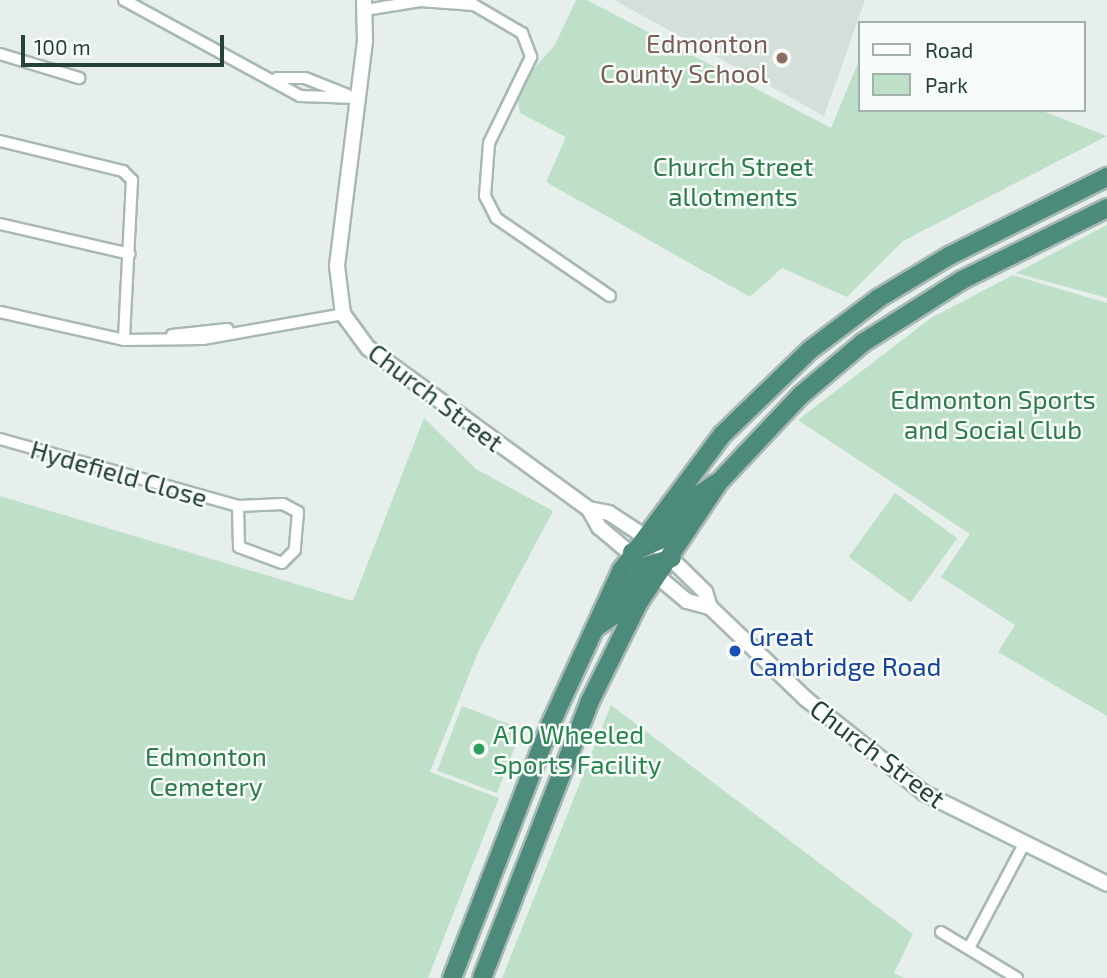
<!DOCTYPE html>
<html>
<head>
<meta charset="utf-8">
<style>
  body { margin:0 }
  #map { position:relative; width:1107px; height:978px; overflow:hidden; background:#e6efeb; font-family:"Exo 2",sans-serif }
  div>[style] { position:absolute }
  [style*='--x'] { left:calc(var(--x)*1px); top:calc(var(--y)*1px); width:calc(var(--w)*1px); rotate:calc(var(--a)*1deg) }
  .built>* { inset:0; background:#d4dfda }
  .green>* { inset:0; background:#bfe0c8; transform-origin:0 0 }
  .roads { filter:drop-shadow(2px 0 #a8b8b2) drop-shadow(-2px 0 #a8b8b2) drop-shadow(0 2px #a8b8b2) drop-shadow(0 -2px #a8b8b2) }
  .minor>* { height:10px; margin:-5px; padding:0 5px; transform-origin:5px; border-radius:5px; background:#fff }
  .secondary>* { height:14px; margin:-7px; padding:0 7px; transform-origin:7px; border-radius:7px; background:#fff }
  .trunk>* { height:18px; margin:-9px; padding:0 9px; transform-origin:9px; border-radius:9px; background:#4c8a7c }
  .dots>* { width:19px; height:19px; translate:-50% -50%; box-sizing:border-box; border:4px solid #f7fbf9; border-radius:50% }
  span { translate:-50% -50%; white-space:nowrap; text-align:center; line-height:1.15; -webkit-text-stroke:5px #f7fbf9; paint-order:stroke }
  .education-label { font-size:26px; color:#785e54 }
  .right { translate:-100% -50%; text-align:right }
  .park-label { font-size:26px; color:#2d7a4b }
  .street-label { font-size:26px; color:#24423a }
  .transit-label { font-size:26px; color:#164399 }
  .left { translate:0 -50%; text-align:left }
  .leisure-label { font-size:26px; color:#27864d }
  .legend { position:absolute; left:858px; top:21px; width:228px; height:91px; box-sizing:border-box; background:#f7fbf9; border:2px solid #a3b1ad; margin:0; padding:9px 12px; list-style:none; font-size:21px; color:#24423a }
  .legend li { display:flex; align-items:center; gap:14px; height:35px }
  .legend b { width:35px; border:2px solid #a3b1ad }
  .scale { position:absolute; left:21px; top:35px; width:203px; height:32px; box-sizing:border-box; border:4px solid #24423a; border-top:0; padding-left:9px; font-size:21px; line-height:24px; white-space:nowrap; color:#24423a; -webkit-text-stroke:5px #f7fbf9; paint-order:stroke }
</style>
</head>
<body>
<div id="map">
  <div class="built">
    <div style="clip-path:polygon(614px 0,865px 0,824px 116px)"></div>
  </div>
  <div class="green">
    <div style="clip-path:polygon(576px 0,587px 0,831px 128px,860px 58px,860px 110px,1040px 110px,1107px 136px,903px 241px,847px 297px,782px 268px,750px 297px,546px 182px,566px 137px,520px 113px,516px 88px,555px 45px)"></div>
    <div style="clip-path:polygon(1107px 225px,1107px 298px,1016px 273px)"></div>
    <div style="clip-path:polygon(1013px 275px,1107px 303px,1107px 716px,998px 652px,1015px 625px,941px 577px,970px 534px,798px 420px,931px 318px)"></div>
    <div style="clip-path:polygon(424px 418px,476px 469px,553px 511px,479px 650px,430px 772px,499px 798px,428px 978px,0 978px,0 496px,353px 601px)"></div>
    <div style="left:895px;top:493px;width:77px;height:79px;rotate:36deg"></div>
    <div style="clip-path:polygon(611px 705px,913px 934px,894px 973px,904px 978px,502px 978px)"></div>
    <div style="left:462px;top:706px;width:64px;height:69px;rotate:21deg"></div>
  </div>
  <div class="roads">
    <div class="minor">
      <div style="--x:124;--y:0;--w:200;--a:28.6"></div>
      <div style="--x:300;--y:96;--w:57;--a:2"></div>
      <div style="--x:365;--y:10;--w:56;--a:-9.3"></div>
      <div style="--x:420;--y:1;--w:54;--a:4.2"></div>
      <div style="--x:474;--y:5;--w:56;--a:30.3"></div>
      <div style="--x:522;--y:33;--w:26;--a:69"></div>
      <div style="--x:531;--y:57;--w:96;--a:116"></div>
      <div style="--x:489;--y:143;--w:53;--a:94.3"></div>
      <div style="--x:485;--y:196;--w:25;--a:63"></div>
      <div style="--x:496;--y:218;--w:138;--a:34.4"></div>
      <div style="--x:0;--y:54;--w:83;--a:16.9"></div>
      <div style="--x:277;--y:78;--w:28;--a:0"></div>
      <div style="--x:305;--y:78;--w:46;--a:21.6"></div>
      <div style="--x:0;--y:141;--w:127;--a:13.7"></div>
      <div style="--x:123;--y:171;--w:13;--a:45"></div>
      <div style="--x:132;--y:180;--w:160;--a:92.9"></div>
      <div style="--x:0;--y:224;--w:133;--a:13"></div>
      <div style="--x:0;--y:312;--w:127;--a:12.7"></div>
      <div style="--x:124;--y:340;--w:79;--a:-0.7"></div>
      <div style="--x:203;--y:339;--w:142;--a:-10.1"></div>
      <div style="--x:172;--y:335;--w:56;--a:-6.1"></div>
      <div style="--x:0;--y:439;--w:247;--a:15.7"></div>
      <div style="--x:238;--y:506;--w:45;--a:-2.5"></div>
      <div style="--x:283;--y:504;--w:17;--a:28"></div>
      <div style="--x:298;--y:512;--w:38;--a:95"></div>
      <div style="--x:295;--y:550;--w:18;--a:135"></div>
      <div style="--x:282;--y:563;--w:46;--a:-159.6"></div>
      <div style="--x:239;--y:547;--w:41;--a:-91.4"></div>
      <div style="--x:941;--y:932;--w:89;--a:31.2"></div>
      <div style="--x:969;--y:948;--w:115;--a:-62.1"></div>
    </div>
    <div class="secondary">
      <div style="--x:364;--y:0;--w:41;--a:88.6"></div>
      <div style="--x:365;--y:41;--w:227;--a:97.1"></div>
      <div style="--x:337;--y:266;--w:48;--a:82.9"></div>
      <div style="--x:343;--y:314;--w:42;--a:53.7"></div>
      <div style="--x:368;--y:348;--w:273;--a:36.1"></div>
      <div style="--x:589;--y:509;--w:20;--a:11"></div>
      <div style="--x:609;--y:513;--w:56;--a:33.4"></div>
      <div style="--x:656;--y:544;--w:69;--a:44.4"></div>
      <div style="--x:705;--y:592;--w:16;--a:72"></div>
      <div style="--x:710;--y:607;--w:133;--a:43.8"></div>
      <div style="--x:806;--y:699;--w:151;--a:38.5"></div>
      <div style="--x:924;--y:793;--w:204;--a:26.4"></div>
      <div style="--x:589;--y:509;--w:21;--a:61"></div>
      <div style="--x:599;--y:527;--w:115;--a:40.1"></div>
      <div style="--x:687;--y:601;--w:24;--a:15"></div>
    </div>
    <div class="trunk">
      <div style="--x:632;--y:552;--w:34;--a:-23"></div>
      <div style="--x:663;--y:539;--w:48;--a:-54.3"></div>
      <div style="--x:691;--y:500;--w:30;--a:-34"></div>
      <div style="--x:597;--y:627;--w:21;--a:-35"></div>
      <div style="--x:614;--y:615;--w:59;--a:-56.9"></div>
      <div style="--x:646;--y:566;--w:27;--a:-17"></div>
      <div style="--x:452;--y:978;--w:271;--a:-68.8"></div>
      <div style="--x:550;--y:725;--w:170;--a:-65.2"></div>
      <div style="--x:621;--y:571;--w:169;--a:-53.4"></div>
      <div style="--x:722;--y:435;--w:122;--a:-44"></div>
      <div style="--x:810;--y:350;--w:86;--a:-37"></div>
      <div style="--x:879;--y:298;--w:82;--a:-31"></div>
      <div style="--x:949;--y:256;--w:177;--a:-26.6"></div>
      <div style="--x:482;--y:978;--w:295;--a:-68.7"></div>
      <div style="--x:589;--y:703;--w:113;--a:-63.7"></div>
      <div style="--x:639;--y:602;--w:144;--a:-56.3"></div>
      <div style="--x:719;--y:482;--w:120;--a:-46.7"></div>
      <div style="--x:801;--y:395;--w:82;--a:-40.1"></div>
      <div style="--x:864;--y:342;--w:116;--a:-32.3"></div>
      <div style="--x:962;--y:280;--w:162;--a:-26.4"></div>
    </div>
  </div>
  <div class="dots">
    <div style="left:782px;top:58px;background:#8d6e63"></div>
    <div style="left:735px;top:651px;background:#1a4fb4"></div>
    <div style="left:479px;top:749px;background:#2e9e5b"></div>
  </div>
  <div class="education-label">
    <span class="right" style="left:768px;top:58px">Edmonton<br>County School</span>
  </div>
  <div class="park-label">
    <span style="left:733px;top:181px">Church Street<br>allotments</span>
    <span style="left:993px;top:414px">Edmonton Sports<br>and Social Club</span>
    <span style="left:206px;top:771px">Edmonton<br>Cemetery</span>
  </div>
  <div class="street-label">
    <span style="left:436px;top:397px;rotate:37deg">Church Street</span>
    <span style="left:119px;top:473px;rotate:16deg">Hydefield Close</span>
    <span style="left:878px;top:753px;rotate:37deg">Church Street</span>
  </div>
  <div class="transit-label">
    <span class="left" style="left:749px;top:651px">Great<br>Cambridge Road</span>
  </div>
  <div class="leisure-label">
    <span class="left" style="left:493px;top:749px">A10 Wheeled<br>Sports Facility</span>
  </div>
  <ul class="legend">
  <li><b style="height:9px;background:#fff"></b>Road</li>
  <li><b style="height:19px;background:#bfe0c8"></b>Park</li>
  </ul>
  <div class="scale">100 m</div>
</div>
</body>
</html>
